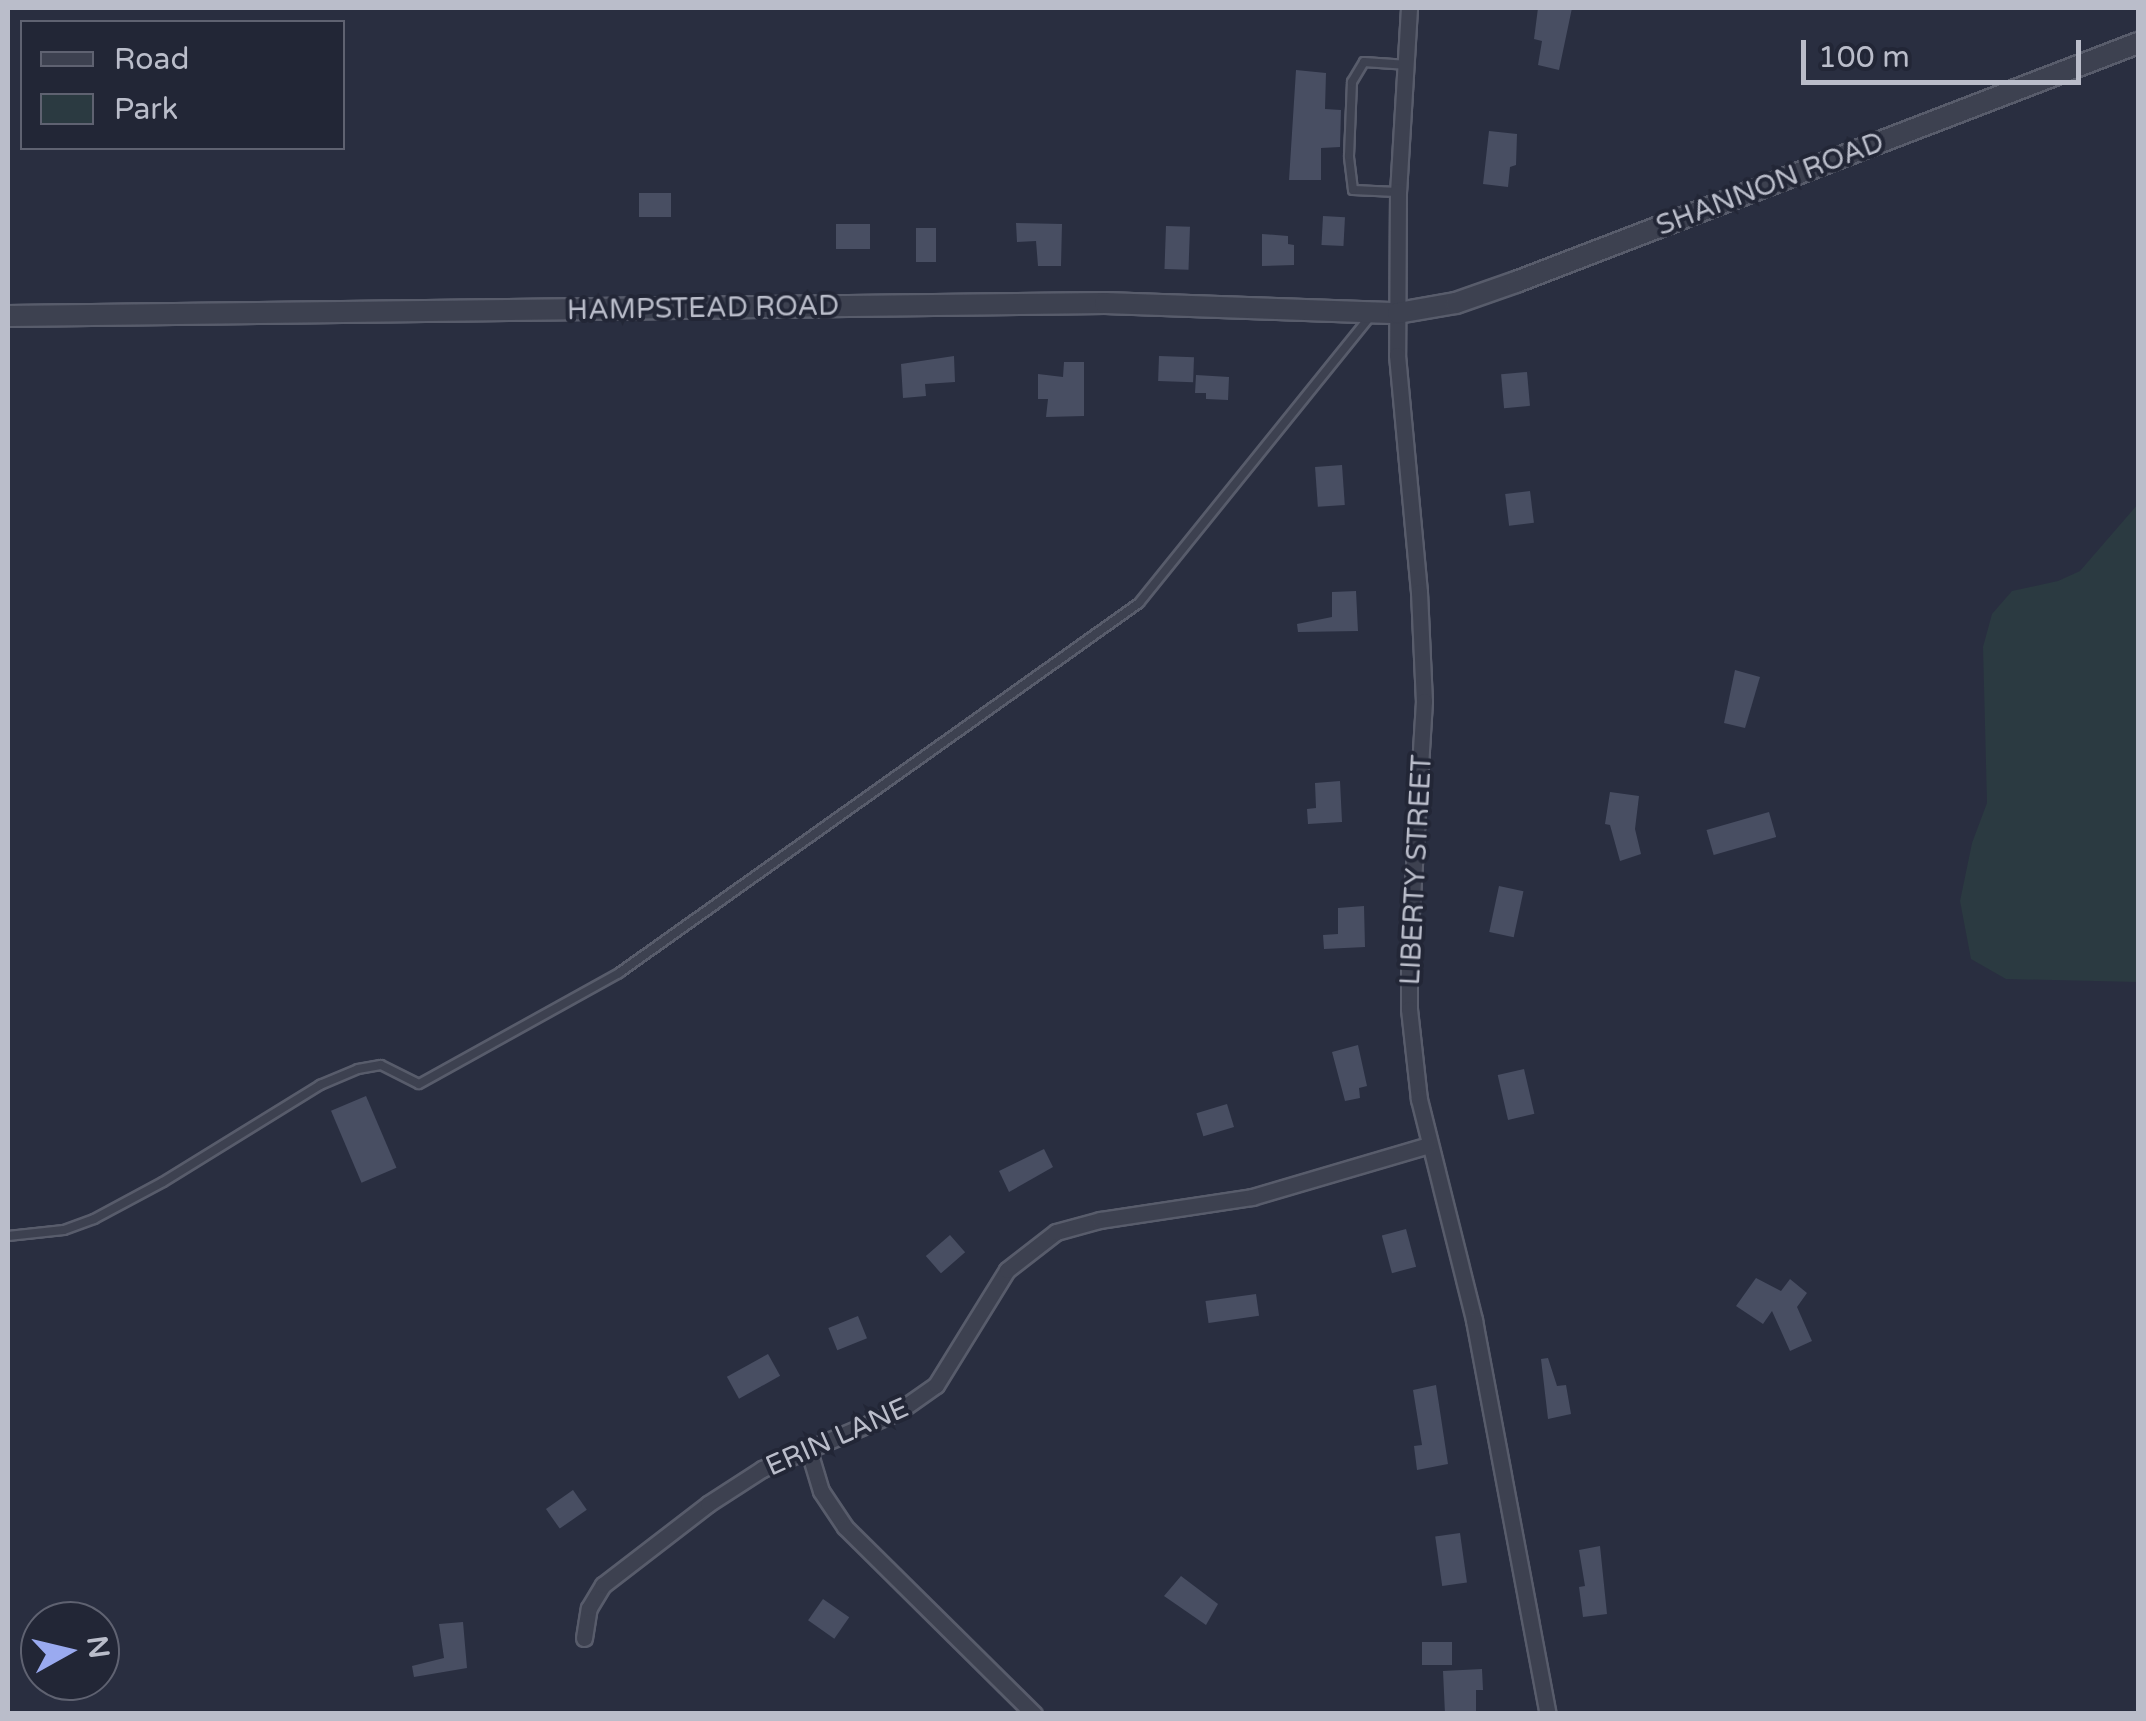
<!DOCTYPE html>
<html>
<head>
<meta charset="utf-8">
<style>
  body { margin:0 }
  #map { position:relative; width:2146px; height:1721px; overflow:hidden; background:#292e40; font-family:"Varela Round",sans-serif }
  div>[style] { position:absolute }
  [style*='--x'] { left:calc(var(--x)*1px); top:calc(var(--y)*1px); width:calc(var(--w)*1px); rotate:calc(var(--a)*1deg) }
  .green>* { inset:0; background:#2b3a41 }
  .building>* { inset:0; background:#484e62; transform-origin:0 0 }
  .roads { filter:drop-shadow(2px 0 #585c6b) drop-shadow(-2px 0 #585c6b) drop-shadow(0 2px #585c6b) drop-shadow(0 -2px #585c6b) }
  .service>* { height:8px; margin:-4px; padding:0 4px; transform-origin:4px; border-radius:4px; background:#3d4150 }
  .minor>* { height:15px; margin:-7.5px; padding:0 7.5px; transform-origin:7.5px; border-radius:7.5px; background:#3d4150 }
  .tertiary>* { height:20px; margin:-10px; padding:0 10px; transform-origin:10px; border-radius:10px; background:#3d4150 }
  span { translate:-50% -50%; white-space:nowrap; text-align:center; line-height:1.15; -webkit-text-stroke:8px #222636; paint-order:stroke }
  .street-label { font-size:28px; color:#babdca }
  .frame { position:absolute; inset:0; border:10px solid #babdca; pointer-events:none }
  .legend { position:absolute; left:20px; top:20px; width:325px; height:130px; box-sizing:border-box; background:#222636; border:2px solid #5f6271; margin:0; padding:12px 18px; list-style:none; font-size:30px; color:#babdca }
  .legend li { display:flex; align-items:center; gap:20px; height:50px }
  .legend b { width:50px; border:2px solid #5f6271 }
  .north { position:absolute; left:20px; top:1601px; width:100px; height:100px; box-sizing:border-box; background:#222636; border:2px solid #5f6271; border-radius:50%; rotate:82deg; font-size:28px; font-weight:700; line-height:40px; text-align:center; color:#babdca }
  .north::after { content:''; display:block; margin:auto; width:35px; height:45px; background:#9aaaf0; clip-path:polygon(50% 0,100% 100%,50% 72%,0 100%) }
  .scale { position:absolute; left:1801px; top:40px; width:280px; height:45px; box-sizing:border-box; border:5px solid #babdca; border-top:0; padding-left:12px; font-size:30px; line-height:35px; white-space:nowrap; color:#babdca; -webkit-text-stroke:8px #222636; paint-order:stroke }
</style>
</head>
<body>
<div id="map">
  <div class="green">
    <div style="clip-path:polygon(2138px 504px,2138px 982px,2006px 979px,1971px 959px,1960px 901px,1972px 843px,1987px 803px,1983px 647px,1992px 614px,2012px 591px,2058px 581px,2080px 571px)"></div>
  </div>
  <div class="building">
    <div style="clip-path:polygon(1538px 8px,1572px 8px,1559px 70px,1538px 65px,1542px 41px,1534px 39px)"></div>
    <div style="clip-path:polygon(1296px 70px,1326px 73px,1325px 109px,1341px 110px,1340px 147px,1321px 148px,1321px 180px,1289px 180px)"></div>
    <div style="clip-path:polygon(1489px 131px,1517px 134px,1516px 165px,1510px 167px,1508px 187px,1483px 184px)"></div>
    <div style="left:671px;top:193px;width:24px;height:32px;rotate:90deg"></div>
    <div style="left:1323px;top:216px;width:22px;height:29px;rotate:3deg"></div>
    <div style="clip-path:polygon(1016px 223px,1062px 224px,1061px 266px,1038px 266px,1036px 241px,1017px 242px)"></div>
    <div style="left:836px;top:224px;width:34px;height:25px"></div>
    <div style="left:1166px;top:226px;width:24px;height:43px;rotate:2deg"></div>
    <div style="left:916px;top:228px;width:20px;height:34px"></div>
    <div style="clip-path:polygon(1262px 234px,1288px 236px,1288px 244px,1294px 245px,1294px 265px,1262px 266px)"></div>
    <div style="clip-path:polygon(954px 356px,955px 382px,925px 384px,926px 396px,903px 398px,901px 364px)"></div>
    <div style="left:1159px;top:356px;width:35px;height:25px;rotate:2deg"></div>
    <div style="clip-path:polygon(1064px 362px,1084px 362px,1084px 416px,1046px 417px,1048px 399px,1038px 399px,1038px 374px,1063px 377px)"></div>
    <div style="left:1527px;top:372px;width:34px;height:26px;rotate:85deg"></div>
    <div style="clip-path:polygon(1196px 375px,1229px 377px,1228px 400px,1206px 399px,1206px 393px,1195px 393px)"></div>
    <div style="left:1342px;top:465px;width:40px;height:27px;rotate:86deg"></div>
    <div style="left:1530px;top:491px;width:32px;height:25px;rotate:83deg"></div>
    <div style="clip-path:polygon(1356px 591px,1358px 631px,1298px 632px,1297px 624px,1332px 617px,1332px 592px)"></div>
    <div style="clip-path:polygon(1735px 670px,1760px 677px,1745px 728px,1724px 723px)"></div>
    <div style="clip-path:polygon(1340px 781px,1342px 822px,1308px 824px,1307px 809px,1316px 808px,1315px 783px)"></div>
    <div style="clip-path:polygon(1610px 792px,1639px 796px,1635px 829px,1641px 854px,1620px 861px,1610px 825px,1605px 824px)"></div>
    <div style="left:1769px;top:812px;width:26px;height:65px;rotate:74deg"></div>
    <div style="left:1499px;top:886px;width:25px;height:47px;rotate:12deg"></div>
    <div style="clip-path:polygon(1364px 906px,1365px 947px,1324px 949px,1323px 935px,1338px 934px,1338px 908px)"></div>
    <div style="clip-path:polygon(1358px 1045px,1367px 1086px,1359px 1088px,1360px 1098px,1345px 1101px,1332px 1052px)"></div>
    <div style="left:1524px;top:1069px;width:46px;height:27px;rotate:77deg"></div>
    <div style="left:366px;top:1096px;width:78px;height:38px;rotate:67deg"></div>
    <div style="left:1227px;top:1104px;width:24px;height:32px;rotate:73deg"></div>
    <div style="clip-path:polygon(1044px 1149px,1053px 1167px,1009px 1192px,999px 1171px)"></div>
    <div style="left:1406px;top:1229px;width:39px;height:25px;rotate:75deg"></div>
    <div style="left:950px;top:1235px;width:23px;height:32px;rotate:49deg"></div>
    <div style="clip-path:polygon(1756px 1278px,1781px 1291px,1790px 1279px,1807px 1293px,1797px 1307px,1812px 1341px,1790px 1351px,1772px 1311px,1763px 1324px,1736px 1306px)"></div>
    <div style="left:1256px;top:1294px;width:22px;height:51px;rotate:82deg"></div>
    <div style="left:858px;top:1316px;width:24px;height:32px;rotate:68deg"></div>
    <div style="left:768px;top:1354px;width:25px;height:47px;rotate:61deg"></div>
    <div style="clip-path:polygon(1548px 1358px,1557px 1386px,1566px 1385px,1571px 1414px,1548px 1419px,1541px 1359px)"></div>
    <div style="clip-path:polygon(1436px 1385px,1448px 1464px,1417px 1470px,1414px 1446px,1422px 1445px,1413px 1390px)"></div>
    <div style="left:573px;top:1490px;width:24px;height:33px;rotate:55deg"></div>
    <div style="left:1460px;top:1533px;width:50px;height:25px;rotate:82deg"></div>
    <div style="clip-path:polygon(1600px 1546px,1607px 1614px,1583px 1617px,1579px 1587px,1585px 1586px,1579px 1550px)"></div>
    <div style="clip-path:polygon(1181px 1576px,1218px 1604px,1206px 1625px,1164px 1596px)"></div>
    <div style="left:823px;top:1599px;width:32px;height:26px;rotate:35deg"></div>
    <div style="clip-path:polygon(463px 1622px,467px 1668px,414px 1677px,412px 1666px,444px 1658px,439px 1624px)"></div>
    <div style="left:1422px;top:1642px;width:30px;height:23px"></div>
    <div style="clip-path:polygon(1482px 1669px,1483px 1690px,1476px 1690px,1476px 1714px,1445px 1714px,1443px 1671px)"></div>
  </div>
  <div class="roads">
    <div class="service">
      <div style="--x:1397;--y:192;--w:44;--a:-177.4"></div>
      <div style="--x:1353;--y:190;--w:34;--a:-97"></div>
      <div style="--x:1349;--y:156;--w:74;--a:-87.7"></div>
      <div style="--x:1352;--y:82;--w:23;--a:-59"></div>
      <div style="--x:1364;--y:62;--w:44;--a:3.9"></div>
      <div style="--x:8;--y:1236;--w:56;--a:-6.1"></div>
      <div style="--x:64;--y:1230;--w:32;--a:-20"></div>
      <div style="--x:94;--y:1219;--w:78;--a:-28.2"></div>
      <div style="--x:163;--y:1182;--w:185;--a:-31.7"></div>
      <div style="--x:320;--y:1085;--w:41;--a:-22.8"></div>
      <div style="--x:358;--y:1069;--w:23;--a:-10"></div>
      <div style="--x:381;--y:1065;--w:42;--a:26.6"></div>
      <div style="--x:419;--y:1084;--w:229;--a:-29"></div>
      <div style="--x:619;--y:973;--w:638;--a:-35.43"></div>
      <div style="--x:1139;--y:603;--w:370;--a:-51.1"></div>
    </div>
    <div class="minor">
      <div style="--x:1409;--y:8;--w:183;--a:93.4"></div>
      <div style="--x:1398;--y:191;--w:164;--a:90.3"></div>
      <div style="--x:1397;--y:355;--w:238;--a:84.7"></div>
      <div style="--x:1419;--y:592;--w:109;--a:87.4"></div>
      <div style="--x:1424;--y:701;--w:242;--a:93.5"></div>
      <div style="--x:1409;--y:943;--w:66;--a:90"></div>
      <div style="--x:1409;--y:1009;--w:91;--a:83.7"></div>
      <div style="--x:1419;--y:1099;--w:228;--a:76"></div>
      <div style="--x:1474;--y:1320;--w:401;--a:79.4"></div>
      <div style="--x:808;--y:1448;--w:45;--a:73.2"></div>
      <div style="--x:821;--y:1491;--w:43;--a:56.3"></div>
      <div style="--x:845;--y:1527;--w:266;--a:44.7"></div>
      <div style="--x:584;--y:1638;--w:30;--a:-81"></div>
      <div style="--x:589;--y:1608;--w:27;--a:-59"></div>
      <div style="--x:603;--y:1585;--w:133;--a:-37.6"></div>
      <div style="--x:708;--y:1504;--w:64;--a:-32.9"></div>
      <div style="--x:762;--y:1469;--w:149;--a:-22.9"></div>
      <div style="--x:899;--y:1411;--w:45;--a:-35.1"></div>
      <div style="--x:936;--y:1385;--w:135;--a:-58.3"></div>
      <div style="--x:1007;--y:1270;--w:62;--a:-37.8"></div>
      <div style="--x:1056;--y:1232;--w:46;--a:-15.3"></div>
      <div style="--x:1100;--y:1220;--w:154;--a:-8.6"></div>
      <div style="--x:1252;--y:1197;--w:184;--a:-16.4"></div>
    </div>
    <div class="tertiary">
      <div style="--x:8;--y:316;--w:1097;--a:-0.68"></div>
      <div style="--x:1105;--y:303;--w:293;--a:2"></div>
      <div style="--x:1398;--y:313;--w:59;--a:-9.8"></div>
      <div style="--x:1456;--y:303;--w:64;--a:-19.3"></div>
      <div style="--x:1516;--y:282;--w:666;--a:-21.02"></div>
    </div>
  </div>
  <div class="street-label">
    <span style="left:1770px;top:184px;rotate:-21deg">SHANNON ROAD</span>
    <span style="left:703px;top:308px;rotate:-1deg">HAMPSTEAD ROAD</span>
    <span style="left:1416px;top:870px;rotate:-87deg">LIBERTY STREET</span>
    <span style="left:837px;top:1437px;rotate:-24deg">ERIN LANE</span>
  </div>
  <div class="frame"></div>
  <ul class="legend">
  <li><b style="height:12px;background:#3d4150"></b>Road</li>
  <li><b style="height:28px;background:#2b3a41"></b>Park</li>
  </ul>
  <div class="north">N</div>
  <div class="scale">100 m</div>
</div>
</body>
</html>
